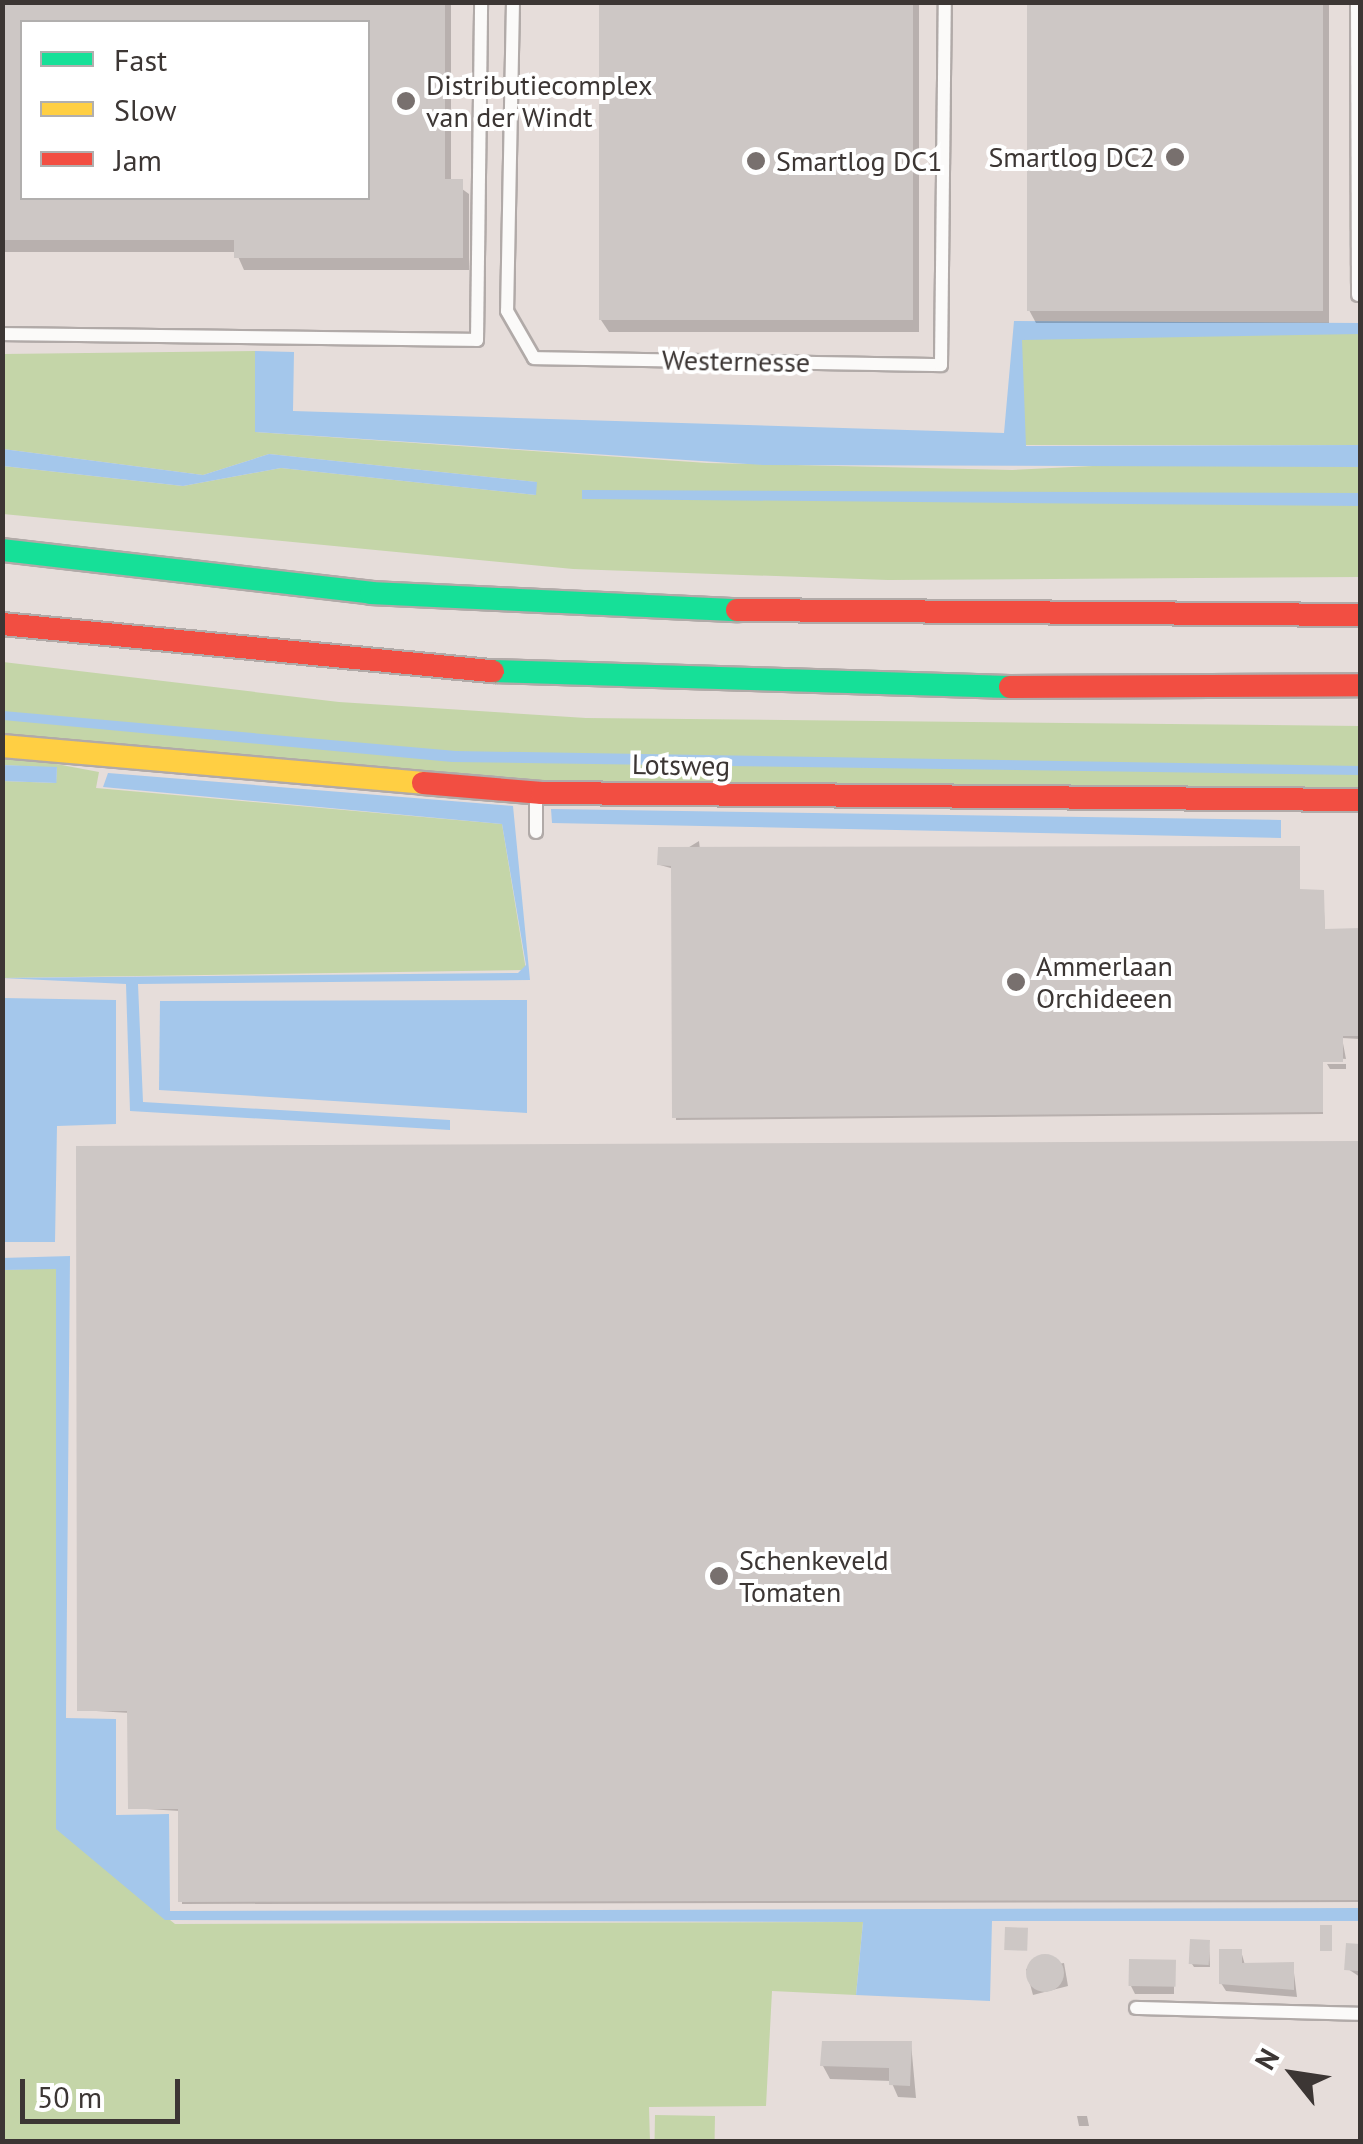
<!DOCTYPE html>
<html>
<head>
<meta charset="utf-8">
<style>
  body { margin:0 }
  #map { position:relative; width:1363px; height:2144px; overflow:hidden; background:#e6ddda; font-family:"PT Sans",sans-serif }
  div>[style] { position:absolute }
  [style*='--x'] { left:calc(var(--x)*1px); top:calc(var(--y)*1px); width:calc(var(--w)*1px); rotate:calc(var(--a)*1deg) }
  .green>* { inset:0; background:#c4d5a8; transform-origin:0 0 }
  .water>* { inset:0; background:#a4c7eb; transform-origin:0 0 }
  .shadow>* { inset:0; background:#0003 }
  .building>* { inset:0; background:#cdc7c5; transform-origin:0 0 }
  .round { border-radius:50% }
  .roads { filter:drop-shadow(2px 0 #b1aaa8) drop-shadow(-2px 0 #b1aaa8) drop-shadow(0 2px #b1aaa8) drop-shadow(0 -2px #b1aaa8) }
  .lane>* { height:12px; margin:-6px; padding:0 6px; transform-origin:6px; border-radius:6px; background:#fbfaf9 }
  .fast>* { height:22px; margin:-11px; padding:0 11px; transform-origin:11px; border-radius:11px; background:#16e098 }
  .slow>* { height:22px; margin:-11px; padding:0 11px; transform-origin:11px; border-radius:11px; background:#ffcf43 }
  .jam>* { height:22px; margin:-11px; padding:0 11px; transform-origin:11px; border-radius:11px; background:#f24e42 }
  .dots>* { width:28px; height:28px; translate:-50% -50%; box-sizing:border-box; border:5px solid #fff; border-radius:50% }
  span { translate:-50% -50%; white-space:nowrap; text-align:center; line-height:1.15; -webkit-text-stroke:8px #fff; paint-order:stroke }
  .poi-label { font-size:28px; color:#3c3634 }
  .left { translate:0 -50%; text-align:left }
  .right { translate:-100% -50%; text-align:right }
  .street-label { font-size:28px; color:#3c3634 }
  .frame { position:absolute; inset:0; border:5px solid #3c3634; pointer-events:none }
  .legend { position:absolute; left:20px; top:20px; width:350px; height:180px; box-sizing:border-box; background:#fff; border:2px solid #b1afae; margin:0; padding:12px 18px; list-style:none; font-size:30px; color:#3c3634 }
  .legend li { display:flex; align-items:center; gap:20px; height:50px }
  .legend b { width:50px; border:2px solid #b1afae }
  .north { position:absolute; left:1243px; top:2024px; width:100px; height:100px; -webkit-text-stroke:8px #fff; paint-order:stroke; rotate:300deg; font-size:28px; font-weight:700; line-height:40px; text-align:center; color:#3c3634 }
  .north::after { content:''; display:block; margin:auto; width:35px; height:45px; background:#3c3634; clip-path:polygon(50% 0,100% 100%,50% 72%,0 100%) }
  .scale { position:absolute; left:20px; top:2079px; width:160px; height:45px; box-sizing:border-box; border:5px solid #3c3634; border-top:0; padding-left:12px; font-size:30px; line-height:35px; white-space:nowrap; color:#3c3634; -webkit-text-stroke:8px #fff; paint-order:stroke }
</style>
</head>
<body>
<div id="map">
  <div class="green">
    <div style="left:1360px;top:334px;width:111px;height:338px;rotate:90deg"></div>
    <div style="clip-path:polygon(255px 351px,255px 432px,707px 463px,1012px 470px,1360px 453px,1360px 577px,888px 580px,573px 569px,3px 514px,3px 466px,183px 486px,281px 468px,536px 495px,536px 482px,269px 454px,203px 475px,3px 449px,3px 354px)"></div>
    <div style="clip-path:polygon(3px 662px,339px 702px,586px 718px,1360px 726px,1360px 788px,556px 782px,3px 738px)"></div>
    <div style="clip-path:polygon(3px 754px,99px 772px,96px 788px,502px 824px,526px 970px,3px 978px,2px 781px,56px 783px,57px 768px,3px 765px)"></div>
    <div style="clip-path:polygon(56px 1268px,57px 1829px,175px 1924px,863px 1922px,856px 1995px,772px 1991px,766px 2106px,649px 2107px,650px 2142px,3px 2141px,2px 1270px)"></div>
    <div style="left:655px;top:2115px;width:60px;height:26px;rotate:1deg"></div>
  </div>
  <div class="water">
    <div style="clip-path:polygon(1014px 321px,1360px 323px,1360px 334px,1022px 340px,1026px 446px,1360px 445px,1360px 467px,763px 465px,255px 432px,255px 351px,294px 352px,293px 411px,1004px 433px)"></div>
    <div style="clip-path:polygon(3px 449px,203px 475px,269px 454px,537px 482px,536px 495px,281px 468px,183px 486px,3px 466px)"></div>
    <div style="clip-path:polygon(582px 490px,1360px 493px,1360px 506px,582px 499px)"></div>
    <div style="clip-path:polygon(3px 711px,456px 751px,1360px 766px,1360px 775px,452px 762px,3px 720px)"></div>
    <div style="left:2px;top:765px;width:55px;height:16px;rotate:2deg"></div>
    <div style="clip-path:polygon(108px 773px,513px 806px,530px 980px,138px 984px,143px 1102px,450px 1120px,450px 1130px,130px 1111px,126px 984px,2px 978px,518px 973px,526px 965px,502px 824px,103px 787px)"></div>
    <div style="clip-path:polygon(551px 809px,1281px 820px,1281px 838px,552px 823px)"></div>
    <div style="clip-path:polygon(3px 998px,116px 1000px,116px 1124px,57px 1126px,55px 1242px,3px 1242px)"></div>
    <div style="clip-path:polygon(527px 1000px,527px 1113px,159px 1090px,160px 1001px)"></div>
    <div style="clip-path:polygon(70px 1256px,66px 1718px,116px 1719px,116px 1815px,169px 1814px,170px 1911px,1360px 1908px,1360px 1921px,992px 1921px,990px 2001px,856px 1995px,863px 1922px,165px 1920px,56px 1829px,56px 1269px,3px 1270px,2px 1258px)"></div>
  </div>
  <div class="shadow">
    <div style="clip-path:polygon(evenodd,2px 2px,451px 2px,451px 181px,469px 194px,469px 270px,244px 270px,236px 252px,2px 252px,2px 2px,22px 22px,368px 22px,368px 198px,22px 198px,22px 22px)"></div>
    <div style="clip-path:polygon(600px 2px,919px 2px,919px 332px,609px 332px,601px 320px)"></div>
    <div style="clip-path:polygon(1028px 2px,1329px 2px,1329px 323px,1036px 323px,1029px 310px)"></div>
    <div style="clip-path:polygon(699px 841px,700px 850px,1298px 848px,1300px 892px,1323px 892px,1325px 931px,1360px 930px,1360px 891px,1360px 1039px,1342px 1038px,1346px 1059px,1323px 1057px,1323px 1114px,676px 1120px,674px 869px,660px 865px)"></div>
    <div style="clip-path:polygon(1327px 1064px,1346px 1064px,1346px 1069px,1330px 1069px)"></div>
    <div style="clip-path:polygon(1360px 1144px,1360px 1902px,182px 1904px,180px 1811px,130px 1808px,130px 1713px,79px 1710px,78px 1149px)"></div>
    <div style="clip-path:polygon(1209px 1943px,1210px 1967px,1194px 1967px,1192px 1964px)"></div>
    <div style="clip-path:polygon(1348px 1946px,1360px 1946px,1360px 1977px,1348px 1969px)"></div>
    <div style="clip-path:polygon(1241px 1951px,1245px 1965px,1293px 1965px,1297px 1997px,1226px 1991px,1221px 1983px)"></div>
    <div style="clip-path:polygon(1174px 1962px,1174px 1994px,1135px 1994px,1131px 1986px)"></div>
    <div style="clip-path:polygon(1064px 1963px,1068px 1986px,1033px 1995px,1026px 1969px)"></div>
    <div style="clip-path:polygon(911px 2043px,916px 2098px,898px 2097px,891px 2081px,830px 2079px,823px 2066px)"></div>
    <div style="clip-path:polygon(1077px 2116px,1087px 2116px,1089px 2126px,1079px 2126px)"></div>
  </div>
  <div class="building">
    <div style="clip-path:polygon(evenodd,2px 2px,445px 2px,445px 179px,463px 179px,463px 258px,234px 258px,234px 240px,2px 240px,2px 2px,22px 22px,368px 22px,368px 198px,22px 198px,22px 22px)"></div>
    <div style="left:599px;top:2px;width:314px;height:318px"></div>
    <div style="left:1027px;top:2px;width:296px;height:309px"></div>
    <div style="clip-path:polygon(1300px 846px,1300px 889px,1324px 890px,1325px 929px,1360px 928px,1360px 1036px,1343px 1036px,1343px 1062px,1323px 1062px,1323px 1112px,672px 1118px,671px 866px,657px 865px,658px 847px)"></div>
    <div style="clip-path:polygon(1360px 1141px,1360px 1900px,178px 1902px,178px 1809px,128px 1809px,127px 1711px,77px 1711px,76px 1146px)"></div>
    <div style="left:1320px;top:1925px;width:12px;height:26px"></div>
    <div style="left:1005px;top:1927px;width:23px;height:23px;rotate:2deg"></div>
    <div style="left:1190px;top:1939px;width:20px;height:25px;rotate:3deg"></div>
    <div style="left:1346px;top:1943px;width:14px;height:27px;rotate:4deg"></div>
    <div style="clip-path:polygon(1219px 1949px,1242px 1949px,1242px 1963px,1294px 1962px,1294px 1990px,1219px 1984px)"></div>
    <div class="round" style="left:1026px;top:1954px;width:38px;height:38px"></div>
    <div style="left:1129px;top:1959px;width:47px;height:27px;rotate:1deg"></div>
    <div style="clip-path:polygon(822px 2041px,912px 2041px,910px 2086px,889px 2085px,889px 2068px,820px 2066px)"></div>
  </div>
  <div class="roads">
    <div class="lane">
      <div style="--x:513;--y:2;--w:309;--a:91.1"></div>
      <div style="--x:507;--y:311;--w:54;--a:60.1"></div>
      <div style="--x:534;--y:358;--w:407;--a:1"></div>
      <div style="--x:941;--y:365;--w:363;--a:-89.4"></div>
      <div style="--x:1357;--y:2;--w:293;--a:89.8"></div>
      <div style="--x:2;--y:334;--w:475;--a:0.7"></div>
      <div style="--x:477;--y:340;--w:338;--a:-89.3"></div>
      <div style="--x:536;--y:832;--w:37;--a:-90"></div>
      <div style="--x:1136;--y:2008;--w:224;--a:1.5"></div>
    </div>
    <div class="fast">
      <div style="--x:2;--y:550;--w:371;--a:6.6"></div>
      <div style="--x:371;--y:593;--w:366;--a:2.7"></div>
      <div style="--x:493;--y:671;--w:517;--a:1.77"></div>
    </div>
    <div class="slow">
      <div style="--x:2;--y:746;--w:423;--a:5"></div>
    </div>
    <div class="jam">
      <div style="--x:737;--y:610;--w:623;--a:0.46"></div>
      <div style="--x:2;--y:624;--w:493;--a:5.5"></div>
      <div style="--x:1010;--y:687;--w:350;--a:-0.3"></div>
      <div style="--x:423;--y:783;--w:119;--a:4.8"></div>
      <div style="--x:542;--y:793;--w:818;--a:0.49"></div>
    </div>
  </div>
  <div class="dots">
    <div style="left:406px;top:101px;background:#78706e"></div>
    <div style="left:1175px;top:157px;background:#78706e"></div>
    <div style="left:756px;top:161px;background:#78706e"></div>
    <div style="left:1016px;top:982px;background:#78706e"></div>
    <div style="left:719px;top:1576px;background:#78706e"></div>
  </div>
  <div class="poi-label">
    <span class="left" style="left:426px;top:101px">Distributiecomplex<br>van der Windt</span>
    <span class="right" style="left:1155px;top:157px">Smartlog DC2</span>
    <span class="left" style="left:776px;top:161px">Smartlog DC1</span>
    <span class="left" style="left:1036px;top:982px">Ammerlaan<br>Orchideeen</span>
    <span class="left" style="left:739px;top:1576px">Schenkeveld<br>Tomaten</span>
  </div>
  <div class="street-label">
    <span style="left:736px;top:361px;rotate:1deg">Westernesse</span>
    <span style="left:681px;top:765px;rotate:1deg">Lotsweg</span>
  </div>
  <div class="frame"></div>
  <ul class="legend">
  <li><b style="height:12px;background:#16e098"></b>Fast</li>
  <li><b style="height:12px;background:#ffcf43"></b>Slow</li>
  <li><b style="height:12px;background:#f24e42"></b>Jam</li>
  </ul>
  <div class="north">N</div>
  <div class="scale">50 m</div>
</div>
</body>
</html>
